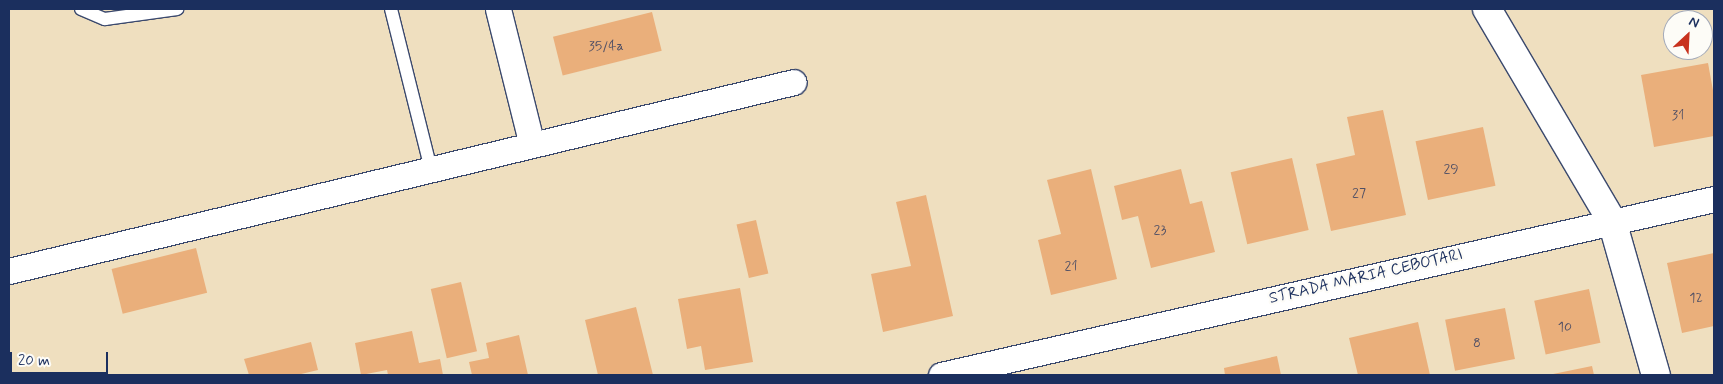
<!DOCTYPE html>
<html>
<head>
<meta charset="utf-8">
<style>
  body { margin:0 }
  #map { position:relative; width:1723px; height:384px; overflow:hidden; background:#efdfbf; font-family:Mynerve,sans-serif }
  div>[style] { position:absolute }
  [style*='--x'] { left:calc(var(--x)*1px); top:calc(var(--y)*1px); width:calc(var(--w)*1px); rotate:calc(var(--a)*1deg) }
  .building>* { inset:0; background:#eaaf7b; transform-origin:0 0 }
  .roads { filter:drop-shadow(1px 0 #3b496d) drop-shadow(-1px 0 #3b496d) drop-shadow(0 1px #3b496d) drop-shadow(0 -1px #3b496d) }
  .service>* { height:12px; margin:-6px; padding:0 6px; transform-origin:6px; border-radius:6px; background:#fff }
  .minor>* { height:25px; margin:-12.5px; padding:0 12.5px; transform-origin:12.5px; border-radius:12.5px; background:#fff }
  .tertiary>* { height:28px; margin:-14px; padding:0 14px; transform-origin:14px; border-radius:14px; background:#fff }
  span { translate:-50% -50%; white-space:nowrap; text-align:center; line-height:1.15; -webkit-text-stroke:4.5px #fdfcf7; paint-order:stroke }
  .number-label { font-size:14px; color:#4f4f65 }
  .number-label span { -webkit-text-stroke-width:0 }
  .street-label { font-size:16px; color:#1b2f5e }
  .frame { position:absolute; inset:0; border:10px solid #1b2f5e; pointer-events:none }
  .north { position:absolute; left:1663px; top:10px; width:50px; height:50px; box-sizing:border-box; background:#fdfcf7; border:1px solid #a3aaba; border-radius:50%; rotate:25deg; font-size:14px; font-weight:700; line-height:20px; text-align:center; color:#1b2f5e }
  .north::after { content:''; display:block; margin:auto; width:18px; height:22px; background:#c8321e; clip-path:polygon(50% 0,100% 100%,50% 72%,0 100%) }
  .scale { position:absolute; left:10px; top:352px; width:98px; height:22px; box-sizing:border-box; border:2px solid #1b2f5e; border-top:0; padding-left:6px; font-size:15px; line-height:18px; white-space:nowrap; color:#1b2f5e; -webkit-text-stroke:4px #fdfcf7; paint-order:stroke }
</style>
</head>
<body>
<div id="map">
  <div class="building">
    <div style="left:652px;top:12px;width:40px;height:102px;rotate:76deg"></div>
    <div style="clip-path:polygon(1708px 63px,1714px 96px,1714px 136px,1654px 147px,1641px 75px)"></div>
    <div style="clip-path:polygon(1383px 110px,1406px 215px,1331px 231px,1316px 164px,1355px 155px,1347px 117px)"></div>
    <div style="left:1483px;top:127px;width:60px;height:69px;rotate:78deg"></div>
    <div style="left:1292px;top:158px;width:74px;height:63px;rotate:77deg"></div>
    <div style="clip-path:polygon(1091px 169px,1117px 279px,1051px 295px,1038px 240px,1061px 234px,1047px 180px)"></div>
    <div style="clip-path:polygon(1181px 169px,1190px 204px,1202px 201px,1215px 252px,1151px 268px,1138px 216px,1122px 220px,1114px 186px)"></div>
    <div style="clip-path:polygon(926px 195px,953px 316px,883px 332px,871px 274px,911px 266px,896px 202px)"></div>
    <div style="left:756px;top:220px;width:55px;height:20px;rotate:77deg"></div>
    <div style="left:196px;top:248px;width:46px;height:87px;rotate:76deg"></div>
    <div style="clip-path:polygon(1714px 253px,1714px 326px,1682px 333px,1667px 263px)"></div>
    <div style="left:461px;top:282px;width:71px;height:31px;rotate:77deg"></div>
    <div style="clip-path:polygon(740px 288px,753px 362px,705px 370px,701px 346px,687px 349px,678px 299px)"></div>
    <div style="left:1589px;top:289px;width:55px;height:56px;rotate:78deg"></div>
    <div style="clip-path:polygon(636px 307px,653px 375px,598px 375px,585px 320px)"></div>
    <div style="left:1505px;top:308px;width:52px;height:61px;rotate:79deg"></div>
    <div style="clip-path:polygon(1418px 322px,1430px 375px,1358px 375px,1349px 338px)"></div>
    <div style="clip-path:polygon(412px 331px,419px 363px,440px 359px,443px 375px,388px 375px,387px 370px,361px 375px,355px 343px)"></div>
    <div style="clip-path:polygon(519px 335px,528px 375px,472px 375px,469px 362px,489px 358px,486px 343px)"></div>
    <div style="clip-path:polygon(311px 342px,318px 370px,297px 375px,249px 375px,244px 359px)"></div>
    <div style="clip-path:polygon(1277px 356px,1281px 375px,1225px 375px,1224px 368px)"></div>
    <div style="clip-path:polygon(1592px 366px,1594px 375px,1553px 375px,1553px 374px)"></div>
  </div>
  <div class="roads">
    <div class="service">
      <div style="--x:81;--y:9;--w:26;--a:23"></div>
      <div style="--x:105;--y:19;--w:73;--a:-7.9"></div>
      <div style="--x:391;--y:9;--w:166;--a:76"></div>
    </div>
    <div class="minor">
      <div style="--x:498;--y:9;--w:140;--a:76"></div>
      <div style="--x:9;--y:271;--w:807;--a:-13.54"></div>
      <div style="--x:941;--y:375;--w:793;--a:-12.83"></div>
    </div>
    <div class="tertiary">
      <div style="--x:1487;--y:9;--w:246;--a:59.5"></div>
      <div style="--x:1612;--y:221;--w:160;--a:74.1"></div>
    </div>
  </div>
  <div class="number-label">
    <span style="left:606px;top:46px">35/4a</span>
    <span style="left:1678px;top:115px">31</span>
    <span style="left:1451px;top:169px">29</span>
    <span style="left:1359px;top:193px">27</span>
    <span style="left:1160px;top:230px">23</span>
    <span style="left:1071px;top:266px">21</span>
    <span style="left:1696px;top:298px">12</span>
    <span style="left:1565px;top:327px">10</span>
    <span style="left:1477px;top:343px">8</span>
  </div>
  <div class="street-label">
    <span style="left:1366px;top:277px;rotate:-13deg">STRADA MARIA CEBOTARI</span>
  </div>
  <div class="frame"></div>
  <div class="north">N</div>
  <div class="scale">20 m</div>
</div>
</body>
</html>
